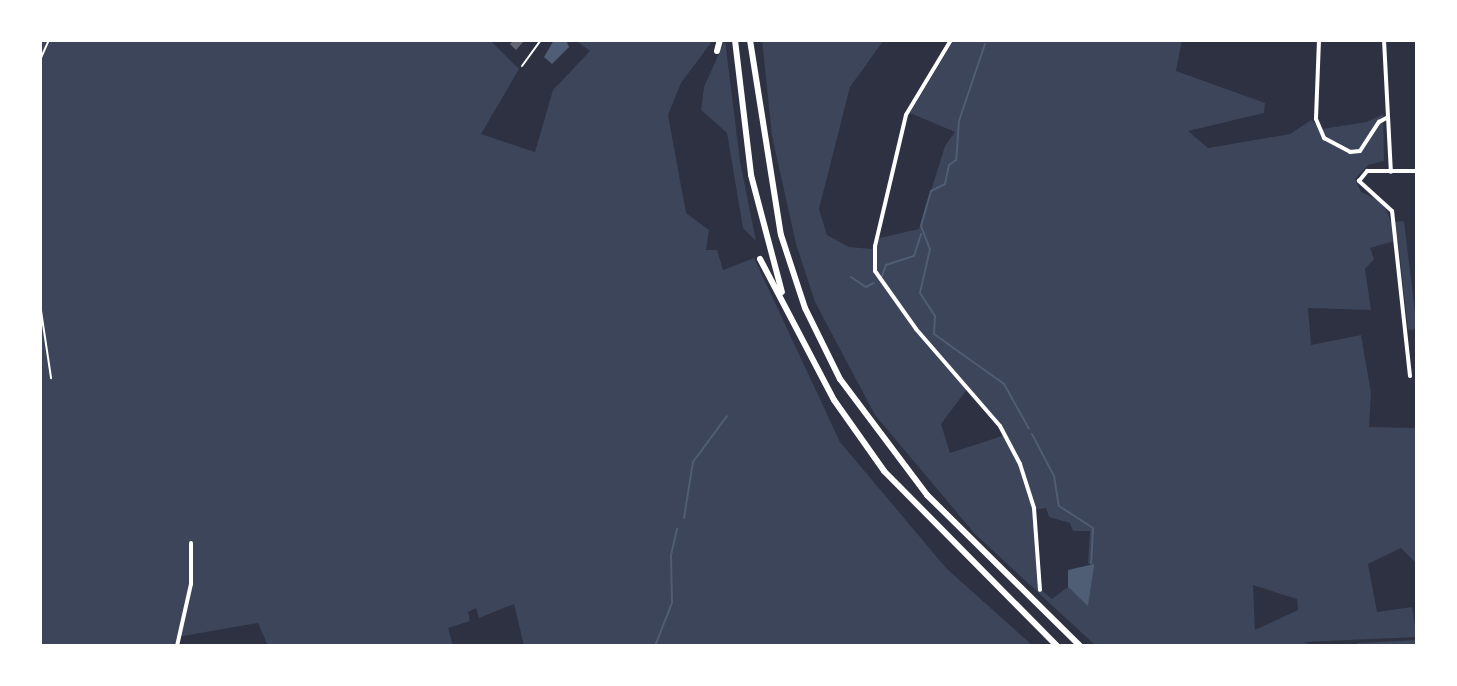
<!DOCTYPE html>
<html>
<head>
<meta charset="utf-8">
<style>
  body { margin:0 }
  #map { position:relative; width:1457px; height:686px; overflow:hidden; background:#2d3142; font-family:Lato,sans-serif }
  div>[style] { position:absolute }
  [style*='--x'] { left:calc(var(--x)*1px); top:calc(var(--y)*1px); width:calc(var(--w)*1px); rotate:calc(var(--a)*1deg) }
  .green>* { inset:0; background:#3c4559 }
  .water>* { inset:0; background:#4f5d75 }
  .stream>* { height:2px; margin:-1px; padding:0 1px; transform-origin:1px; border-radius:1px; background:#4f5d75 }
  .building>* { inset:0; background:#626471 }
  .path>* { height:2px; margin:-1px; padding:0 1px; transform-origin:1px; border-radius:1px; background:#fff }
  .minor>* { height:4px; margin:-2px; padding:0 2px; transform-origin:2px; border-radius:2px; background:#fff }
  .motorway>* { height:6px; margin:-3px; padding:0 3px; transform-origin:3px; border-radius:3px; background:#fff }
  span { translate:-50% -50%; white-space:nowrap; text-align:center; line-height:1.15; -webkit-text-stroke:6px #fff; paint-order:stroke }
  .frame { position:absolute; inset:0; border:42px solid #fff; pointer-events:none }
</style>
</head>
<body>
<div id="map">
  <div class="green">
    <div style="clip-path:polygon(40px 40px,490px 40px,519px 69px,481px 134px,535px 152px,553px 90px,590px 51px,575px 40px,713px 40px,681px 83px,668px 115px,686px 213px,709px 230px,706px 250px,717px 250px,723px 270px,754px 258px,840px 442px,946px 568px,1033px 646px,524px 646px,514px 604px,479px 618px,476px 608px,468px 612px,470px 621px,448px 628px,453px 646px,268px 646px,258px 623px,177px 637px,175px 646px,40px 646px)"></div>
    <div style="clip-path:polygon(725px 40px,740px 161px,756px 241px,743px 228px,727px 133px,701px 110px,704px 87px)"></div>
    <div style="clip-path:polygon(evenodd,762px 40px,884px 40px,850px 87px,819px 209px,827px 235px,849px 247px,872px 249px,879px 238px,919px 229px,945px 146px,955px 132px,910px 113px,954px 40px,1182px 40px,1176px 71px,1265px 103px,1264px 113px,1188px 131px,1208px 148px,1290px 134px,1311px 120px,1322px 129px,1367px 122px,1383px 114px,1384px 161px,1368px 165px,1355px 179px,1361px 192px,1383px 202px,1391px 222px,1404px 221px,1417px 329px,1408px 330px,1398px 240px,1370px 248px,1374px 259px,1365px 269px,1371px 310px,1308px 308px,1311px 345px,1361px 335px,1371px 393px,1369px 427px,1417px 428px,1417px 564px,1401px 548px,1368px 564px,1377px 612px,1412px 607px,1417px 637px,1303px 642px,1316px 646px,1096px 646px,975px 534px,875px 415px,815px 302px,796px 244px,772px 136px,762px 40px,968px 388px,1005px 435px,950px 453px,941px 424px,968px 388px,762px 40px,1046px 508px,1049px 517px,1070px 523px,1073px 531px,1090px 531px,1088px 563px,1094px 567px,1088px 605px,1068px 587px,1052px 599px,1040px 589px,1033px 510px,1046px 508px,762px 40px,1253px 585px,1297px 599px,1298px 610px,1255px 630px,1253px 585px)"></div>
    <div style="clip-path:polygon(1417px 640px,1417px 646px,1358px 646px,1358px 643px)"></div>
  </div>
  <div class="water">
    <div style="clip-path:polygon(554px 40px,566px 40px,569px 47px,552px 64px,544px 57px)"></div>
    <div style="clip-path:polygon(1094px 564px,1094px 567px,1088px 606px,1068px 587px,1068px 570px)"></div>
  </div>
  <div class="stream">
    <div style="--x:985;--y:44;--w:81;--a:108.7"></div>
    <div style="--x:959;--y:121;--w:39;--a:94"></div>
    <div style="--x:956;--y:160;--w:9;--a:144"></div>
    <div style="--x:949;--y:165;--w:19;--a:102"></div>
    <div style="--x:945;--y:184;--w:16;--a:153"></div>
    <div style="--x:931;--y:191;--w:36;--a:106"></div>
    <div style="--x:921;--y:226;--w:25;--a:69"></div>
    <div style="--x:930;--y:249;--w:45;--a:102.8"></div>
    <div style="--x:920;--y:293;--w:27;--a:57"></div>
    <div style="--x:935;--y:316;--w:18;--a:93"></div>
    <div style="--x:934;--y:334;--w:86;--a:35.5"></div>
    <div style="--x:1004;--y:384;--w:51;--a:60.9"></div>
    <div style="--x:882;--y:276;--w:12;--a:-70"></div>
    <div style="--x:886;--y:265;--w:29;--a:-18"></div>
    <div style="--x:914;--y:256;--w:23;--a:-72"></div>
    <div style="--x:851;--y:277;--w:18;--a:34"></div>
    <div style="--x:866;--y:287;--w:9;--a:-27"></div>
    <div style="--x:1032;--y:434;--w:47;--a:62.4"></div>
    <div style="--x:1054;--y:476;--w:30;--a:81"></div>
    <div style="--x:1059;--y:506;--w:40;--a:32.9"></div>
    <div style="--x:1093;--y:528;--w:35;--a:93"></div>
    <div style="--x:684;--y:518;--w:57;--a:-80.9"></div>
    <div style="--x:693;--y:462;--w:57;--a:-53.5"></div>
    <div style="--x:655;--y:646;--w:46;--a:-68.4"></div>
    <div style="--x:672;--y:603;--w:48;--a:-91.2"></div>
    <div style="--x:671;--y:555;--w:27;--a:-77"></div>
  </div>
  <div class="building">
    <div style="clip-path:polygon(514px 40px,524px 41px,516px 50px,510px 44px)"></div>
  </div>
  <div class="path">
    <div style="--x:40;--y:60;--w:22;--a:-66"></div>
    <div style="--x:522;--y:66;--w:32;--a:-54"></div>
    <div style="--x:40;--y:304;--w:75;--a:81.5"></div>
  </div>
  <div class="minor">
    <div style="--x:951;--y:40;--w:87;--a:121"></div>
    <div style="--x:906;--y:115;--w:135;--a:103.3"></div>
    <div style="--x:875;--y:246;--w:25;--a:90"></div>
    <div style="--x:875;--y:271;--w:71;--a:54.7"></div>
    <div style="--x:916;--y:329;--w:128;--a:49.1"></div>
    <div style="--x:1000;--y:426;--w:43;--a:62.2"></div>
    <div style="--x:1020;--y:464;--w:46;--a:72.3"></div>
    <div style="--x:1034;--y:508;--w:82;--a:85.8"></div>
    <div style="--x:1319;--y:40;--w:79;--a:92.2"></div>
    <div style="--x:1316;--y:119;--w:21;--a:67"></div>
    <div style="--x:1324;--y:138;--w:30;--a:28"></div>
    <div style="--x:1350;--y:152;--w:10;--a:-6"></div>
    <div style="--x:1360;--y:151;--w:35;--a:-57"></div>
    <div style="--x:1379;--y:122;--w:10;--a:-29"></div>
    <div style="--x:1384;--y:40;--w:132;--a:87"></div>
    <div style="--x:1410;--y:376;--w:166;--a:-96.2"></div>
    <div style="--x:1392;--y:211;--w:45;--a:-137.7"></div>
    <div style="--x:1359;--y:181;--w:13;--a:-51"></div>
    <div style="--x:1367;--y:171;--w:50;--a:0"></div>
    <div style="--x:177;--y:646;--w:64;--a:-77.3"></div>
    <div style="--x:191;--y:584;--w:41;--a:-90"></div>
  </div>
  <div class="motorway">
    <div style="--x:735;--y:40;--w:136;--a:83.2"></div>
    <div style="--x:751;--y:175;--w:121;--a:75.2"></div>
    <div style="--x:750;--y:40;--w:197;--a:81"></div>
    <div style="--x:781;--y:235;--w:77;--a:71.8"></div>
    <div style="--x:805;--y:308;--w:79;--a:63.8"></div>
    <div style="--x:840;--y:379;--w:145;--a:53.1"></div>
    <div style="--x:927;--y:495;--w:215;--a:44.6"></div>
    <div style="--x:717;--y:51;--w:11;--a:-75"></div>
    <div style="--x:760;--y:259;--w:159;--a:62.3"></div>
    <div style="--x:834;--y:400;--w:87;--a:54.8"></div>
    <div style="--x:884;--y:471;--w:246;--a:45.3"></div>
  </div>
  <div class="frame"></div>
</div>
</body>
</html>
